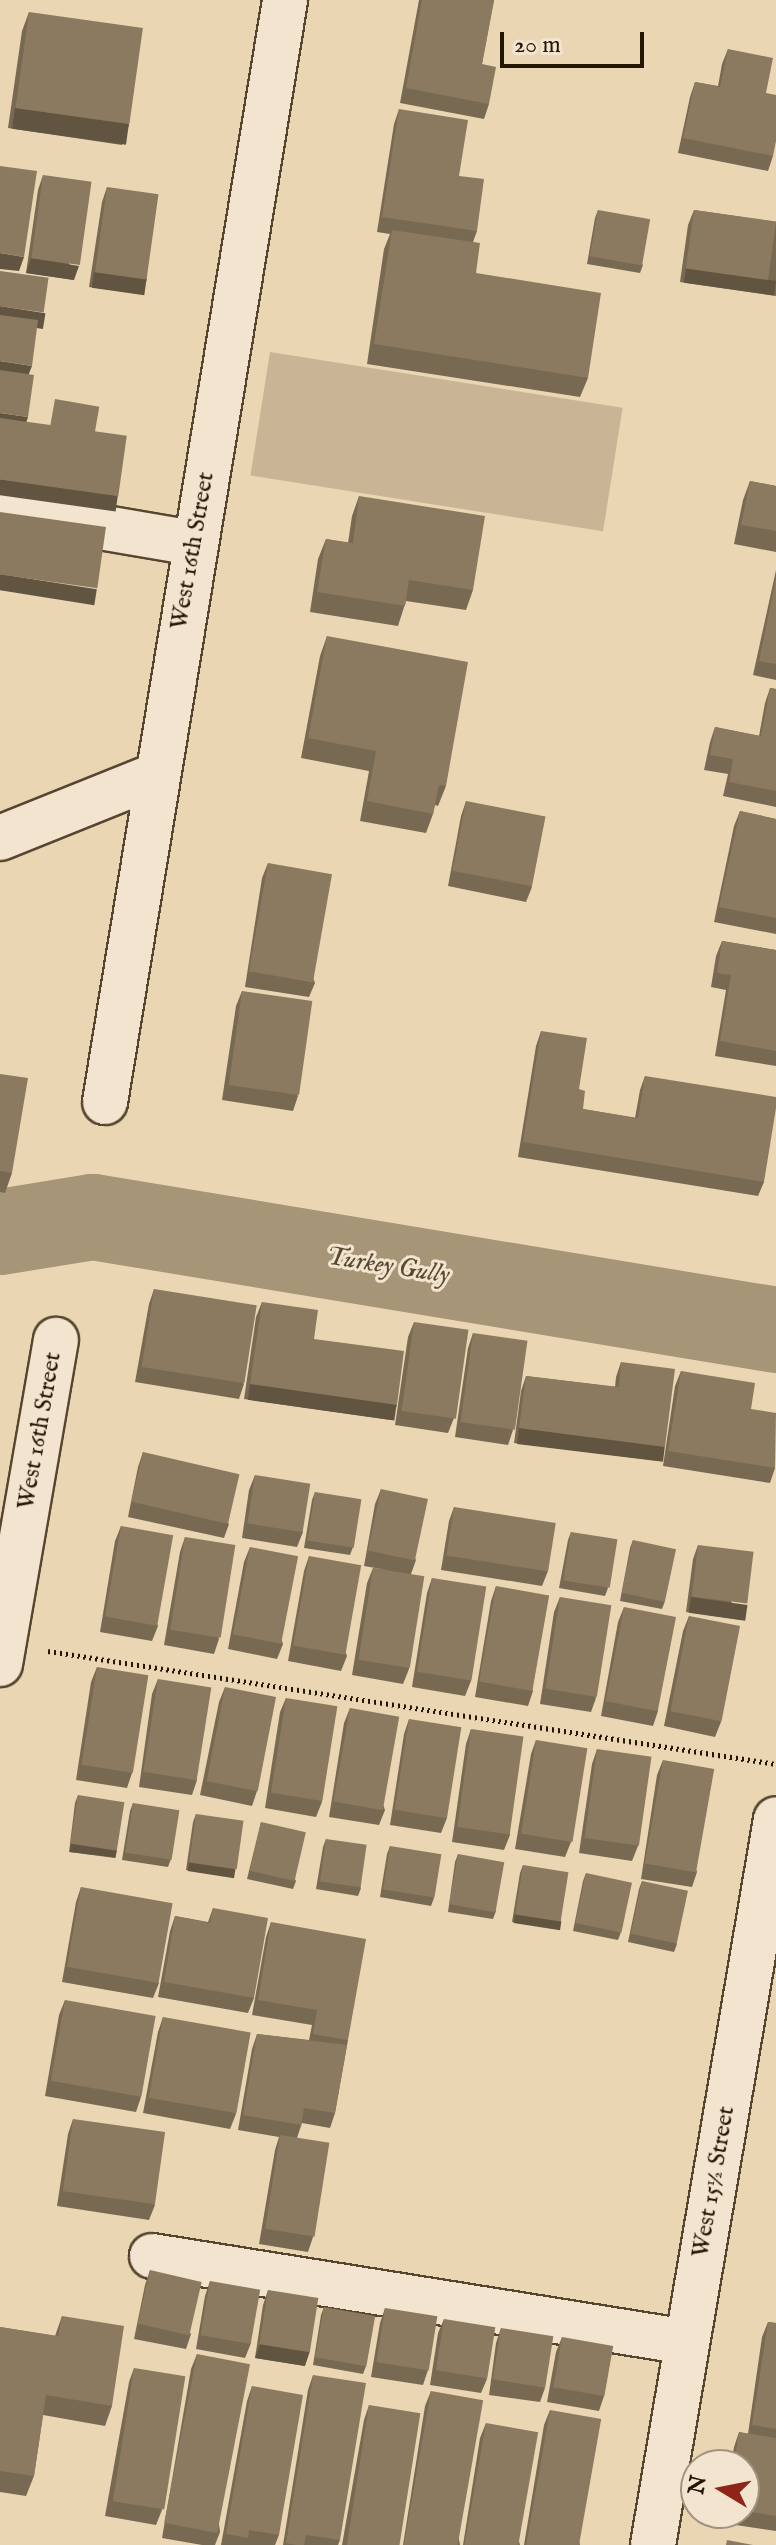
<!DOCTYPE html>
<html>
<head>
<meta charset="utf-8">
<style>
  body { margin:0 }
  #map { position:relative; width:776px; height:2545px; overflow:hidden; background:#ebd6b3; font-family:"IM FELL English",serif }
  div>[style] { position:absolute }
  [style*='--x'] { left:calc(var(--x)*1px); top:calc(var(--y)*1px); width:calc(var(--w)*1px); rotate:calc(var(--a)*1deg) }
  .green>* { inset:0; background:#c9b595; transform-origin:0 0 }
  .river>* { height:86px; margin:-43px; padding:0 43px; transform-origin:43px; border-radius:43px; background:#a79578 }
  .path>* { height:5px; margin-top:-2.5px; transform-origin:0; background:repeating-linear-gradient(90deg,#241605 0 2px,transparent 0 6px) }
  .roads { filter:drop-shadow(2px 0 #564630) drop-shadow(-2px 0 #564630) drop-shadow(0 2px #564630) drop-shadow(0 -2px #564630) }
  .minor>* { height:44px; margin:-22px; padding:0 22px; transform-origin:22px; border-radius:22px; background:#f2e4ce }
  .wall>* { inset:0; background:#786952 }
  .shaded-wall>* { inset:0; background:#615542; transform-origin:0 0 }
  .building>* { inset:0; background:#8b7a5f; transform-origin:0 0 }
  span { translate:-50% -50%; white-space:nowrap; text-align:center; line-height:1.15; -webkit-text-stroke:6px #f2e4ce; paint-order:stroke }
  .street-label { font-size:24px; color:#241605 }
  .water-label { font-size:26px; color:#584933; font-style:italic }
  .north { position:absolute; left:680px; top:2449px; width:80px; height:80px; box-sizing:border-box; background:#f2e4ce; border:2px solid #a0927e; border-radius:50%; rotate:280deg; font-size:22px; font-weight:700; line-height:32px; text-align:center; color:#241605 }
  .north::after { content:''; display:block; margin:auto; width:28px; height:36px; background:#8f2418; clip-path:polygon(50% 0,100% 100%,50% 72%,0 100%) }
  .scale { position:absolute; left:500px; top:32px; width:144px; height:36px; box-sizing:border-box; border:4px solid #241605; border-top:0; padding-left:10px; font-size:24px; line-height:28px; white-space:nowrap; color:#241605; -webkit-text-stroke:6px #f2e4ce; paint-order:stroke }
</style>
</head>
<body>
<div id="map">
  <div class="green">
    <div style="left:270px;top:352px;width:357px;height:125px;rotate:9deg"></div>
  </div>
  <div class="river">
    <div style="--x:0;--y:1232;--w:94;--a:-9.2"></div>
    <div style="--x:93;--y:1217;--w:692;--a:9.39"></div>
  </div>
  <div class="path">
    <div style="--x:48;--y:1651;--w:737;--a:8.82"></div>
  </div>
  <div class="roads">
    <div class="minor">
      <div style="--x:0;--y:510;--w:197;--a:9.7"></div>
      <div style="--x:0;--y:838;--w:166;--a:-21.9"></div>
      <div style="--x:105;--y:1102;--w:1117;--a:-80.72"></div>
      <div style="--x:0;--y:1664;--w:329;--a:-80.2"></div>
      <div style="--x:152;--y:2256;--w:542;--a:9.13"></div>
      <div style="--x:653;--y:2545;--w:736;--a:-80.38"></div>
    </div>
  </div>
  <div class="wall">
    <div style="clip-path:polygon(419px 0,494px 0,482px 64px,489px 104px,484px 119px,400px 103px)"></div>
    <div style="clip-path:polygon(29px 12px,129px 125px,122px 145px,8px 128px,22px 31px)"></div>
    <div style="clip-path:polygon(728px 49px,766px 93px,773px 156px,768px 171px,678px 153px,690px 97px,695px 82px,718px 86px,722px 64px)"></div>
    <div style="clip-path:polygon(399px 109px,459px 176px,477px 231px,473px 242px,476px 273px,588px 378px,580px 397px,367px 364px,384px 249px,390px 234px,377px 232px,394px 124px)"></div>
    <div style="clip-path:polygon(43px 175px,74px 280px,26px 273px,38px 190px)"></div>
    <div style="clip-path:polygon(107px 187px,147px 279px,142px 294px,89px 287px,102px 202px)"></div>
    <div style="clip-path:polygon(598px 210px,643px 265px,640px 273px,587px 264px,595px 218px)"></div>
    <div style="clip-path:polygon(694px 210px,776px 222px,776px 296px,680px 282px,688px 225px)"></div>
    <div style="clip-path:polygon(750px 481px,776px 486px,776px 552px,734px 544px,743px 500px)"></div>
    <div style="clip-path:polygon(359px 496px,473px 590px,466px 610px,406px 601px,398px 626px,310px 612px,318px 559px,326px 539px,348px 543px,352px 516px)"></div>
    <div style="clip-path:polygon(776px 570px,776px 680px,753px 675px)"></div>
    <div style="clip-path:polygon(327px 636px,446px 786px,438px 806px,435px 805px,433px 814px,426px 833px,360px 821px,369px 771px,301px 758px,320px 656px)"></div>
    <div style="clip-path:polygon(770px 688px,776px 689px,776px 807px,723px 796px,728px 774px,704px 770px,710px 742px,715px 727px,759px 736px,765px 703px)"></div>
    <div style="clip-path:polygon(466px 801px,532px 887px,526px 902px,448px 886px,461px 816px)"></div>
    <div style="clip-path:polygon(740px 811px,776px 819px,776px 934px,714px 922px,734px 826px)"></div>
    <div style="clip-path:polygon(268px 863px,315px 983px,309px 997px,245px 987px,262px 878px)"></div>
    <div style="clip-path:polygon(722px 941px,776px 950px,776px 1066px,715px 1056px,726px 990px,711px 987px,716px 956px)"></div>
    <div style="clip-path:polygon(242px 991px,298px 1096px,293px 1111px,222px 1100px,236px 1006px)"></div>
    <div style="clip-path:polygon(541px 1031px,579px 1089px,583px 1109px,635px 1118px,640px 1090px,645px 1076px,764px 1182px,758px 1196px,518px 1157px,536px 1046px)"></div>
    <div style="clip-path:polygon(0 1074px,12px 1173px,5px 1193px,0 1192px)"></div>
    <div style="clip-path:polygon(154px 1289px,244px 1384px,239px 1399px,135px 1382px,149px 1304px)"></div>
    <div style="clip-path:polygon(262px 1302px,314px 1339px,397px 1405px,391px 1420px,244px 1399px,256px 1317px)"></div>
    <div style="clip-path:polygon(414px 1322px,454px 1418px,448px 1433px,395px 1425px,408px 1337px)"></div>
    <div style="clip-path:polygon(473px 1333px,513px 1430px,508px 1445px,455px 1437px,468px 1348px)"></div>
    <div style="clip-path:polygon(621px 1362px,660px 1461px,514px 1443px,521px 1391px,526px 1376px,615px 1387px,616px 1377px)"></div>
    <div style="clip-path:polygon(681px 1371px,751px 1409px,775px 1468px,770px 1483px,663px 1466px,675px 1386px)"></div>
    <div style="clip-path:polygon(143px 1452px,229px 1524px,224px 1538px,128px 1517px,138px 1467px)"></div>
    <div style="clip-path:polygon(255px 1475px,303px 1532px,297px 1547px,242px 1538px,249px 1490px)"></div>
    <div style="clip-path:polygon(381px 1489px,416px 1560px,411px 1574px,409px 1669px,403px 1684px,352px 1675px,367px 1583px,373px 1568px,387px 1570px,364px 1566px,375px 1504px)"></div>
    <div style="clip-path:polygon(315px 1492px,353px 1547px,350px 1555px,304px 1548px,312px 1500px)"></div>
    <div style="clip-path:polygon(454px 1507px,548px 1571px,542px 1586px,441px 1570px,449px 1521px)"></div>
    <div style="clip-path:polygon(121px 1526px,158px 1626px,152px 1641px,100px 1632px,115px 1541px)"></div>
    <div style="clip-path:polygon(571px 1532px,608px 1588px,605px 1596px,559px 1588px,568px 1540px)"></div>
    <div style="clip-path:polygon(185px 1537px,219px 1639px,214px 1654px,164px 1645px,180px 1552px)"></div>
    <div style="clip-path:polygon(633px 1540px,665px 1601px,662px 1609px,620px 1601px,630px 1548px)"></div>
    <div style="clip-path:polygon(698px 1545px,742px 1620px,686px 1612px,693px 1559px)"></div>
    <div style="clip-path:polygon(250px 1547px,283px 1644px,277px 1659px,228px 1649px,244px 1562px)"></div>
    <div style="clip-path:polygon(309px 1556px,347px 1656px,341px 1671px,288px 1661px,304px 1571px)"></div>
    <div style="clip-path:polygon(432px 1578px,471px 1681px,465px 1696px,412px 1687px,427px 1593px)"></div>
    <div style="clip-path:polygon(496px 1586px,533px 1691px,528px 1706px,475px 1697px,491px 1601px)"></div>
    <div style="clip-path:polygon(560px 1597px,596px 1698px,591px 1712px,540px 1704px,554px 1612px)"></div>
    <div style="clip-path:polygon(624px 1607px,658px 1711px,653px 1726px,601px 1716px,618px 1622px)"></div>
    <div style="clip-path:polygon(689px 1616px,721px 1722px,715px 1737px,664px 1726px,683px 1631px)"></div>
    <div style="clip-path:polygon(97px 1667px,132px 1773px,127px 1788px,76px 1780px,91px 1682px)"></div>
    <div style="clip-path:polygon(158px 1679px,197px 1780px,192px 1795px,139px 1787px,152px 1694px)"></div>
    <div style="clip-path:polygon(225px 1687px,257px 1791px,252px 1806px,200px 1795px,219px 1702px)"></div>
    <div style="clip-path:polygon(286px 1698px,322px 1802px,316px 1817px,265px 1808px,280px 1712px)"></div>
    <div style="clip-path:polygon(350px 1708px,385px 1810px,379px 1825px,329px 1817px,344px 1723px)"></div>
    <div style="clip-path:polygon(409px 1719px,447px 1818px,441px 1833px,390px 1825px,404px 1734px)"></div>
    <div style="clip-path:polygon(471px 1729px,510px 1835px,504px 1850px,452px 1842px,466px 1744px)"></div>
    <div style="clip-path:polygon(536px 1740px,571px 1842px,565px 1857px,515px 1849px,531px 1754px)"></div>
    <div style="clip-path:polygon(597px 1749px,638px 1846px,632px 1861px,579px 1853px,592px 1764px)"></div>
    <div style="clip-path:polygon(663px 1760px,697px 1872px,692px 1887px,641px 1879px,657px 1775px)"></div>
    <div style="clip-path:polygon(78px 1795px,117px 1850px,115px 1858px,69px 1852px,75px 1803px)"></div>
    <div style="clip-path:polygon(133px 1803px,171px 1859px,168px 1867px,122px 1860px,130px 1811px)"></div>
    <div style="clip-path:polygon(196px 1814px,235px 1869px,232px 1877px,186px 1870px,193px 1822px)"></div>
    <div style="clip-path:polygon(261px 1822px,296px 1881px,293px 1889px,247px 1879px)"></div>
    <div style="clip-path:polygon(326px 1839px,361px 1888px,358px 1896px,316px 1889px,323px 1847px)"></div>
    <div style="clip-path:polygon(390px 1846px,434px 1898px,431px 1906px,380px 1897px,387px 1854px)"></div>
    <div style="clip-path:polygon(458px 1854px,496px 1911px,493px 1919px,448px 1912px,455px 1862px)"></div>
    <div style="clip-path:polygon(523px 1865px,561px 1921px,558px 1929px,512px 1922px,520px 1873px)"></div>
    <div style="clip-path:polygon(586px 1873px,621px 1932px,618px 1940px,573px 1931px,583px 1881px)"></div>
    <div style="clip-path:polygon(642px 1881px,677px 1944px,674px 1952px,628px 1942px,639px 1889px)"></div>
    <div style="clip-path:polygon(81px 1887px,159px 1983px,153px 1998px,62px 1982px,76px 1902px)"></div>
    <div style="clip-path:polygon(213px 1908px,254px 1998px,248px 2013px,158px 1997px,170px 1931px,175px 1916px,208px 1922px)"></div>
    <div style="clip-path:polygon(271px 1922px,348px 2040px,335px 2113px,330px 2128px,302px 2123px,297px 2138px,313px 2237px,308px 2252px,259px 2244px,275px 2150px,279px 2137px,238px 2130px,252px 2049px,257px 2034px,309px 2040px,312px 2025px,252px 2015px,266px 1937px)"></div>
    <div style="clip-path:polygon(65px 2000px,141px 2097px,136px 2112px,45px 2096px,59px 2015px)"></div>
    <div style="clip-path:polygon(163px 2017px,236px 2114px,230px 2129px,143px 2113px,158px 2032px)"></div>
    <div style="clip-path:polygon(73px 2119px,155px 2205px,149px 2220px,57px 2206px,68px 2134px)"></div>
    <div style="clip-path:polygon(150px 2270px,191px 2334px,186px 2349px,134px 2339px,145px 2285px)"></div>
    <div style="clip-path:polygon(210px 2281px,251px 2343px,245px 2358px,196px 2349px,205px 2296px)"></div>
    <div style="clip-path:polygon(268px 2290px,305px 2366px,255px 2358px,263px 2305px)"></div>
    <div style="clip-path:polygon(324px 2307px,366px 2366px,363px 2374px,313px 2365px,321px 2315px)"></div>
    <div style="clip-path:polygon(385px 2308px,428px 2370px,423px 2385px,371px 2377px,380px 2323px)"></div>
    <div style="clip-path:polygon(62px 2316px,112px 2406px,105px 2426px,43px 2415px,34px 2476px,26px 2496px,0 2492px,0 2327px,55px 2336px)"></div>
    <div style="clip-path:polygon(444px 2319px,487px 2379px,481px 2393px,430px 2385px,438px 2333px)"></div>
    <div style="clip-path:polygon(768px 2322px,776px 2323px,776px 2531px,722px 2523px,724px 2513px,744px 2513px,744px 2465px,731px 2465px,734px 2447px,739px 2432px,748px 2434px,762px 2337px)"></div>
    <div style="clip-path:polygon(501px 2328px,545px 2388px,540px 2402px,489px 2395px,496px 2343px)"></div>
    <div style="clip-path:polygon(562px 2337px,604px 2396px,599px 2411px,547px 2402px,556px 2352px)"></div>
    <div style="clip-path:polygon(197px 2354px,220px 2532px,215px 2545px,202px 2545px,162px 2538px,191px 2369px)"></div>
    <div style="clip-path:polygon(134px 2368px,162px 2510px,156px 2525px,105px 2516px,129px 2382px)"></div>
    <div style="clip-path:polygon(313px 2375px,340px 2540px,338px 2545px,283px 2545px,308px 2390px)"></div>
    <div style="clip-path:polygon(252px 2386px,279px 2535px,275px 2545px,221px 2545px,247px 2401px)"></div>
    <div style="clip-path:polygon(431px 2391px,460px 2545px,403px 2545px,425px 2406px)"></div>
    <div style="clip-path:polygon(369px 2405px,398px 2545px,342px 2545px,364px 2420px)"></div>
    <div style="clip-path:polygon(550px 2410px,580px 2545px,524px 2545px,544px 2425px)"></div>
    <div style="clip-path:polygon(486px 2423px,520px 2545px,463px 2545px,480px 2438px)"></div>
  </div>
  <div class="shaded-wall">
    <div style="left:15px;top:108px;width:115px;height:21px;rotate:8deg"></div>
    <div style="clip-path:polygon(0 253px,24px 257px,19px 271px,0 269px)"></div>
    <div style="clip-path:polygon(31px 258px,79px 266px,74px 280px,26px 273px)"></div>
    <div style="left:686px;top:268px;width:91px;height:15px;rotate:8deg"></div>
    <div style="left:94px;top:272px;width:53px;height:16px;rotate:8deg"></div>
    <div style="left:0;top:306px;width:46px;height:16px;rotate:9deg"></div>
    <div style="clip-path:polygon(0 361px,32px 366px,26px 381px,0 377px)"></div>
    <div style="clip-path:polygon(0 413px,28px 417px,23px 432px,0 428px)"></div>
    <div style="left:0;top:479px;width:119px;height:16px;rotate:8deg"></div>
    <div style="left:0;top:574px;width:98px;height:16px;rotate:9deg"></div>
    <div style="left:250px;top:1384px;width:148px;height:16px;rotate:8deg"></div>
    <div style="left:519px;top:1428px;width:147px;height:16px;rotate:7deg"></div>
    <div style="left:691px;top:1597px;width:57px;height:16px;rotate:8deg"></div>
    <div style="left:71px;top:1844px;width:46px;height:8px;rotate:7deg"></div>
    <div style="left:189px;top:1862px;width:47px;height:9px;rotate:9deg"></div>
    <div style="left:515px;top:1914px;width:47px;height:9px;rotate:9deg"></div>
    <div style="clip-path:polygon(260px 2344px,310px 2351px,305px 2366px,255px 2358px)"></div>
  </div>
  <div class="building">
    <div style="clip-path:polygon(422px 0,494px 0,482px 64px,496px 67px,489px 104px,406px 88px)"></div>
    <div style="left:29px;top:12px;width:115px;height:97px;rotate:8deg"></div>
    <div style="clip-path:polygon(728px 49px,773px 58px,766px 93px,776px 95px,776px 141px,773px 156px,683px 138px,695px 82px,720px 87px)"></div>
    <div style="clip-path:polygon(399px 109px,468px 120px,459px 176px,484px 179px,477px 231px,382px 217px)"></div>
    <div style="clip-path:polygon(0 166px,37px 171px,24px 257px,0 253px)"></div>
    <div style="left:43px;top:175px;width:49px;height:84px;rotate:8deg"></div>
    <div style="left:107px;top:187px;width:52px;height:86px;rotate:8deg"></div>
    <div style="left:598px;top:210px;width:53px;height:47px;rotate:10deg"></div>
    <div style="left:694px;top:210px;width:83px;height:59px;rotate:8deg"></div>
    <div style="clip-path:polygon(392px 230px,480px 243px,476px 273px,601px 293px,588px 378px,374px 344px)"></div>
    <div style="left:0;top:271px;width:49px;height:35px;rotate:8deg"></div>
    <div style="clip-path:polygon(0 315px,38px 320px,32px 366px,0 361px)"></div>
    <div style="clip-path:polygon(0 370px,34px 375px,28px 417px,0 413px)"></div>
    <div style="left:55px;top:399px;width:45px;height:27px;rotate:10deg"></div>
    <div style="left:0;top:418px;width:128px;height:61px;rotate:8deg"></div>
    <div style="clip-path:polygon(750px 481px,776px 486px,776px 531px,741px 525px)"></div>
    <div style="clip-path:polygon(359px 496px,485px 516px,473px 590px,409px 580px,405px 606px,317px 592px,326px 539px,353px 543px)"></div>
    <div style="left:0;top:512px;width:107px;height:62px;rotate:8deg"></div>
    <div style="clip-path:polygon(776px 578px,776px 664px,759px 661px)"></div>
    <div style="clip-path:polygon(327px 636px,468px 662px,446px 786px,439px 785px,433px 814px,367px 801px,376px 751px,308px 738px)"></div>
    <div style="clip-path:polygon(770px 688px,776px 689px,776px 791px,729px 782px,733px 759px,710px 755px,715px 727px,761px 736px)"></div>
    <div style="left:466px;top:801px;width:81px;height:71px;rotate:11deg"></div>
    <div style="clip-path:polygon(740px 811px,776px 819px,776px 918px,719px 907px)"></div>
    <div style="left:268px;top:863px;width:65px;height:110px;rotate:10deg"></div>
    <div style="clip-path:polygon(722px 941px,776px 950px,776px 1051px,720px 1041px,731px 975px,717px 973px)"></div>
    <div style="left:242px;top:991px;width:71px;height:95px;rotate:8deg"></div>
    <div style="clip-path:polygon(541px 1031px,587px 1038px,579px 1089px,585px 1091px,583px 1109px,638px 1118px,645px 1076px,776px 1097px,776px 1108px,764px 1182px,523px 1142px)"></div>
    <div style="clip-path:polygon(0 1074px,28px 1078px,12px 1173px,0 1171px)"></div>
    <div style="left:154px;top:1289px;width:104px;height:79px;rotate:9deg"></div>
    <div style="clip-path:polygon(262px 1302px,318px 1310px,314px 1339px,404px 1351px,397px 1405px,250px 1384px)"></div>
    <div style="left:414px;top:1322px;width:55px;height:90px;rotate:8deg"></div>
    <div style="left:473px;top:1333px;width:55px;height:90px;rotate:8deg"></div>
    <div style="clip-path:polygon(621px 1362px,675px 1369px,665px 1447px,519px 1428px,526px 1376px,619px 1387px)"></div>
    <div style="clip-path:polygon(681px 1371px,755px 1383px,751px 1409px,776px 1413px,775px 1468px,668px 1451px)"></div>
    <div style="left:143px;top:1452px;width:99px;height:51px;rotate:13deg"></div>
    <div style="left:255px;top:1475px;width:56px;height:49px;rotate:9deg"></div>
    <div style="left:381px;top:1489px;width:48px;height:63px;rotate:12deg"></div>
    <div style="left:315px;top:1492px;width:47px;height:49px;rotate:9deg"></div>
    <div style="left:454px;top:1507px;width:103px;height:49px;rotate:9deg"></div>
    <div style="left:121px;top:1526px;width:53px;height:92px;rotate:10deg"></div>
    <div style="left:571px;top:1532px;width:47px;height:49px;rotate:9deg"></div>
    <div style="left:185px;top:1537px;width:51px;height:94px;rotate:9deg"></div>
    <div style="left:633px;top:1540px;width:44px;height:54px;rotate:12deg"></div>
    <div style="left:698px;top:1545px;width:56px;height:52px;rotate:7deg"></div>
    <div style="left:250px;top:1547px;width:49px;height:89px;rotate:11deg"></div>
    <div style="left:309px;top:1556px;width:53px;height:91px;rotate:10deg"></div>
    <div style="left:373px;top:1568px;width:52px;height:93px;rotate:9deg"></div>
    <div style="left:432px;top:1578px;width:55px;height:95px;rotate:9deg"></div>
    <div style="left:496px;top:1586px;width:54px;height:97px;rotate:10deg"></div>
    <div style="left:560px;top:1597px;width:52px;height:93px;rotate:9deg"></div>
    <div style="left:624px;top:1607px;width:53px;height:96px;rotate:11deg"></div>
    <div style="left:689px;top:1616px;width:52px;height:97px;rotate:11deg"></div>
    <div style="left:97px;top:1667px;width:52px;height:99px;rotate:9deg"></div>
    <div style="left:158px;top:1679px;width:54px;height:94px;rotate:9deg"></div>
    <div style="left:225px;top:1687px;width:52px;height:96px;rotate:11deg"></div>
    <div style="left:286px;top:1698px;width:52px;height:96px;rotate:9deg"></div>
    <div style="left:350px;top:1708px;width:50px;height:95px;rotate:10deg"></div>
    <div style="left:409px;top:1719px;width:53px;height:92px;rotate:9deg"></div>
    <div style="left:471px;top:1729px;width:53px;height:99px;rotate:8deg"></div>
    <div style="left:536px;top:1740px;width:52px;height:95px;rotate:9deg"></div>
    <div style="left:597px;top:1749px;width:55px;height:90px;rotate:8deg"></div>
    <div style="left:663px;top:1760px;width:52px;height:105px;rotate:10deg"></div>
    <div style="left:78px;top:1795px;width:47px;height:49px;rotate:9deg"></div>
    <div style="left:133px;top:1803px;width:47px;height:50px;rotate:9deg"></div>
    <div style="left:196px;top:1814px;width:48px;height:49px;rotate:8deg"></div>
    <div style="left:261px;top:1822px;width:46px;height:50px;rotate:13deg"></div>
    <div style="left:326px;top:1839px;width:41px;height:43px;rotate:8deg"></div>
    <div style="left:390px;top:1846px;width:52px;height:44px;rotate:9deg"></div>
    <div style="left:458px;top:1854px;width:47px;height:51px;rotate:10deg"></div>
    <div style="left:523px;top:1865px;width:46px;height:50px;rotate:9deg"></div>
    <div style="left:586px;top:1873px;width:47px;height:51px;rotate:12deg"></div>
    <div style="left:642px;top:1881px;width:47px;height:54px;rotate:12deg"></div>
    <div style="left:81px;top:1887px;width:93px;height:81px;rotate:10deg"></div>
    <div style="clip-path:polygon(213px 1908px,268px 1918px,254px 1998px,164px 1982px,175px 1916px,210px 1923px)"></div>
    <div style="clip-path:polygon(271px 1922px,366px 1939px,348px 2040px,313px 2034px,317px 2010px,258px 2000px)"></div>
    <div style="left:65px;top:2000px;width:92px;height:82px;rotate:10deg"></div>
    <div style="left:163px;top:2017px;width:89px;height:82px;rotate:10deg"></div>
    <div style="clip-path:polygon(257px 2034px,347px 2045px,335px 2113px,304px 2108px,301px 2125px,243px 2115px)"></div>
    <div style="left:73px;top:2119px;width:93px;height:73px;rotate:8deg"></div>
    <div style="left:280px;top:2135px;width:50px;height:95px;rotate:9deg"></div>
    <div style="left:150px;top:2270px;width:53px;height:55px;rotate:13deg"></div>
    <div style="left:210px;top:2281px;width:51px;height:55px;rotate:10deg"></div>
    <div style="left:268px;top:2290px;width:51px;height:55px;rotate:9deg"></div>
    <div style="left:324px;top:2307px;width:52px;height:51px;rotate:10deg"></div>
    <div style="left:385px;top:2308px;width:53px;height:55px;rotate:9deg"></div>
    <div style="clip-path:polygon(62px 2316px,124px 2326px,112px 2406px,46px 2395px,34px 2476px,0 2471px,0 2327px,58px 2336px)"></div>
    <div style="left:444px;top:2319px;width:52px;height:52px;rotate:9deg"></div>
    <div style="clip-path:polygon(768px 2322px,776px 2323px,776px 2429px,752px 2425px)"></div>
    <div style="left:501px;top:2328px;width:53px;height:52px;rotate:9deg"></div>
    <div style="left:562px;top:2337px;width:52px;height:51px;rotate:10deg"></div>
    <div style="left:197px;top:2354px;width:54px;height:172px;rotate:11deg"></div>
    <div style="left:134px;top:2368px;width:52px;height:135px;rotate:9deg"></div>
    <div style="clip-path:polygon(313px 2375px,366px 2383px,340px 2540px,306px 2535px,304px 2545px,296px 2545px,286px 2543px)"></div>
    <div style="clip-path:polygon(252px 2386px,303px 2395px,279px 2535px,249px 2530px,248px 2538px,226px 2534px)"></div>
    <div style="left:431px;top:2391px;width:53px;height:156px;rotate:10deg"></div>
    <div style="left:369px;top:2405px;width:52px;height:142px;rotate:9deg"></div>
    <div style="left:550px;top:2410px;width:52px;height:137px;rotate:10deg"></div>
    <div style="left:486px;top:2423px;width:53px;height:124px;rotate:10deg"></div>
    <div style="clip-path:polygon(739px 2432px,776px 2438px,776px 2516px,744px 2511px,744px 2465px,734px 2465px)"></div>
    <div style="clip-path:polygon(727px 2540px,753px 2545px,726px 2545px)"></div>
  </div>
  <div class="street-label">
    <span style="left:193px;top:551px;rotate:-80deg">West 16th Street</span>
    <span style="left:40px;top:1431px;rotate:-80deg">West 16th Street</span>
    <span style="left:714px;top:2182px;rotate:-80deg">West 15½ Street</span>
  </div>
  <div class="water-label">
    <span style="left:388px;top:1266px;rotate:9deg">Turkey Gully</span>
  </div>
  <div class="north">N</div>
  <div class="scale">20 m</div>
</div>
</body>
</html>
